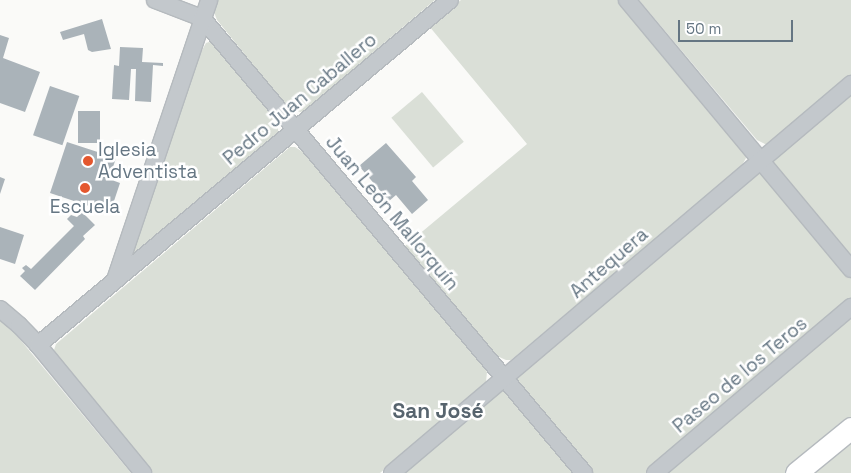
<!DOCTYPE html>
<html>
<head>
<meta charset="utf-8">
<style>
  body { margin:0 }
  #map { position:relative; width:851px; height:473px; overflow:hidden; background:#fafaf8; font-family:"Space Grotesk",sans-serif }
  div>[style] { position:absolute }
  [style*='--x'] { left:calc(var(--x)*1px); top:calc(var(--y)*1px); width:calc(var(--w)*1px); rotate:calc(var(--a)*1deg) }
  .green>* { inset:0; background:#dadfd7; transform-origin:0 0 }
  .building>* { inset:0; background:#aab3b9; transform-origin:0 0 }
  .roads { filter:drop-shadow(1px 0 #b5babe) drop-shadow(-1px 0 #b5babe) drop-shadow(0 1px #b5babe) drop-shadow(0 -1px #b5babe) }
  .minor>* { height:16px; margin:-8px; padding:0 8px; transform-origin:8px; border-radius:8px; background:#c3c8cc }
  .major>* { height:21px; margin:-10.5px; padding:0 10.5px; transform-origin:10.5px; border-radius:10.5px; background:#fff }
  .dots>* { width:14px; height:14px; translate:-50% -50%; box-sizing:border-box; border:2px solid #fff; border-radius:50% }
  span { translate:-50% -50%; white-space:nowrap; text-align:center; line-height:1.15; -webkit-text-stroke:5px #fff; paint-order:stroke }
  .street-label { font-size:19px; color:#657683 }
  .poi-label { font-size:19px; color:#657683 }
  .left { translate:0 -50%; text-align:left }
  .quarter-label { font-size:21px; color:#57646e; font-weight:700 }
  .scale { position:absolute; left:678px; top:20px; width:115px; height:22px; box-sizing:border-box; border:2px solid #657683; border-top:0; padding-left:6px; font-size:15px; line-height:18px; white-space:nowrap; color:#657683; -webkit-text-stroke:4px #fff; paint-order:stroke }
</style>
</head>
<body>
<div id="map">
  <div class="green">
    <div style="clip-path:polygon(218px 0,435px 0,304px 111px,300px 112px,286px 106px,217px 20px,214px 12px)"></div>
    <div style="clip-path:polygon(461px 0,619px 0,745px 153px,746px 158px,741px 167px,511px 360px,506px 360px,497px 356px,405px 246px,527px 144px,429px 26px)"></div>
    <div style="clip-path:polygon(639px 0,851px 0,851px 78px,771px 144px,765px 144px,757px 140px)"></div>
    <div style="clip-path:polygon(209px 42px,216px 46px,278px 121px,278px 132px,276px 137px,131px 259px,201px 52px,206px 43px)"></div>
    <div style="clip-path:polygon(851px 83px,851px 428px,796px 473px,393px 473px)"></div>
    <div style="left:422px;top:92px;width:65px;height:40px;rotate:50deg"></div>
    <div style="clip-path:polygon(290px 147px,295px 147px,306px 154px,484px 367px,487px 372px,486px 382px,380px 473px,153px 473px,58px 360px,54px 350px,56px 344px)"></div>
    <div style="clip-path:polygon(0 319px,13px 331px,131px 473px,0 473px)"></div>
    <div style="clip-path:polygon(851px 441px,851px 473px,811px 473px)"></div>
  </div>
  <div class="building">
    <div style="clip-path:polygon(102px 19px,111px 49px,92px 52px,88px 50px,84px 34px,63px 40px,60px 32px)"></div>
    <div style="clip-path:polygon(0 35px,9px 38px,3px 58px,40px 72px,25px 112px,0 103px)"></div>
    <div style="clip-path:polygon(120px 47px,143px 48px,142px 62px,163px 63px,163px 66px,153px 65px,151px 102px,135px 101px,136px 69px,131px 69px,129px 100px,112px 99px,114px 65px,119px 66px)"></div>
    <div style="left:50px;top:86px;width:31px;height:52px;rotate:19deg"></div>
    <div style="left:78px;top:111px;width:22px;height:32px"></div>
    <div style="clip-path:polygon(67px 142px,116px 158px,109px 179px,120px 183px,110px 213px,50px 193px)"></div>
    <div style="clip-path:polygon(386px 143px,416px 177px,412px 181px,428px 200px,412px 214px,396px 195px,389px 201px,359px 166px)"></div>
    <div style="clip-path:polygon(0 177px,5px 179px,0 194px)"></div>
    <div style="clip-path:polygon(82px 212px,95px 225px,83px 236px,85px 239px,35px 290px,20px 276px,25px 271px,22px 268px,26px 265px,31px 269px,74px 226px,67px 219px,71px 215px,77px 217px)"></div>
    <div style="clip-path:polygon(0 227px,24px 235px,15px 264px,0 259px)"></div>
  </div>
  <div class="roads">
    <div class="minor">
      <div style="--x:155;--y:0;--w:50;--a:21"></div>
      <div style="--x:202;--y:18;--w:594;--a:49.98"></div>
      <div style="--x:627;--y:0;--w:350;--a:50.2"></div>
      <div style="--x:115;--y:280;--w:295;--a:-71.4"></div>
      <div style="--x:0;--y:309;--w:25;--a:40"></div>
      <div style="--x:19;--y:325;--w:28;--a:46"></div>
      <div style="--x:38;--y:345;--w:166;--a:50.6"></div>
      <div style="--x:38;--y:345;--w:537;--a:-39.94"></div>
      <div style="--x:392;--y:473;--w:602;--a:-40.28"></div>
      <div style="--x:655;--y:473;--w:257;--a:-40.3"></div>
    </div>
    <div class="major">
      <div style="--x:796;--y:473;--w:71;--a:-39.3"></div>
    </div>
  </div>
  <div class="dots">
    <div style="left:88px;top:161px;background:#e4572e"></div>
    <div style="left:85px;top:188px;background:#e4572e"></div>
  </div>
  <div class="street-label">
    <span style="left:300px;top:99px;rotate:-40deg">Pedro Juan Caballero</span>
    <span style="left:392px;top:213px;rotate:50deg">Juan León Mallorquín</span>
    <span style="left:609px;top:263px;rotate:-41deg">Antequera</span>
    <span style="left:740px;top:375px;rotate:-40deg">Paseo de los Teros</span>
  </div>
  <div class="poi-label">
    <span class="left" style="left:98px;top:161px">Iglesia<br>Adventista</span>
    <span style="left:85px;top:207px">Escuela</span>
  </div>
  <div class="quarter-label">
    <span style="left:438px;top:411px">San José</span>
  </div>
  <div class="scale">50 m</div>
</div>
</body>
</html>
